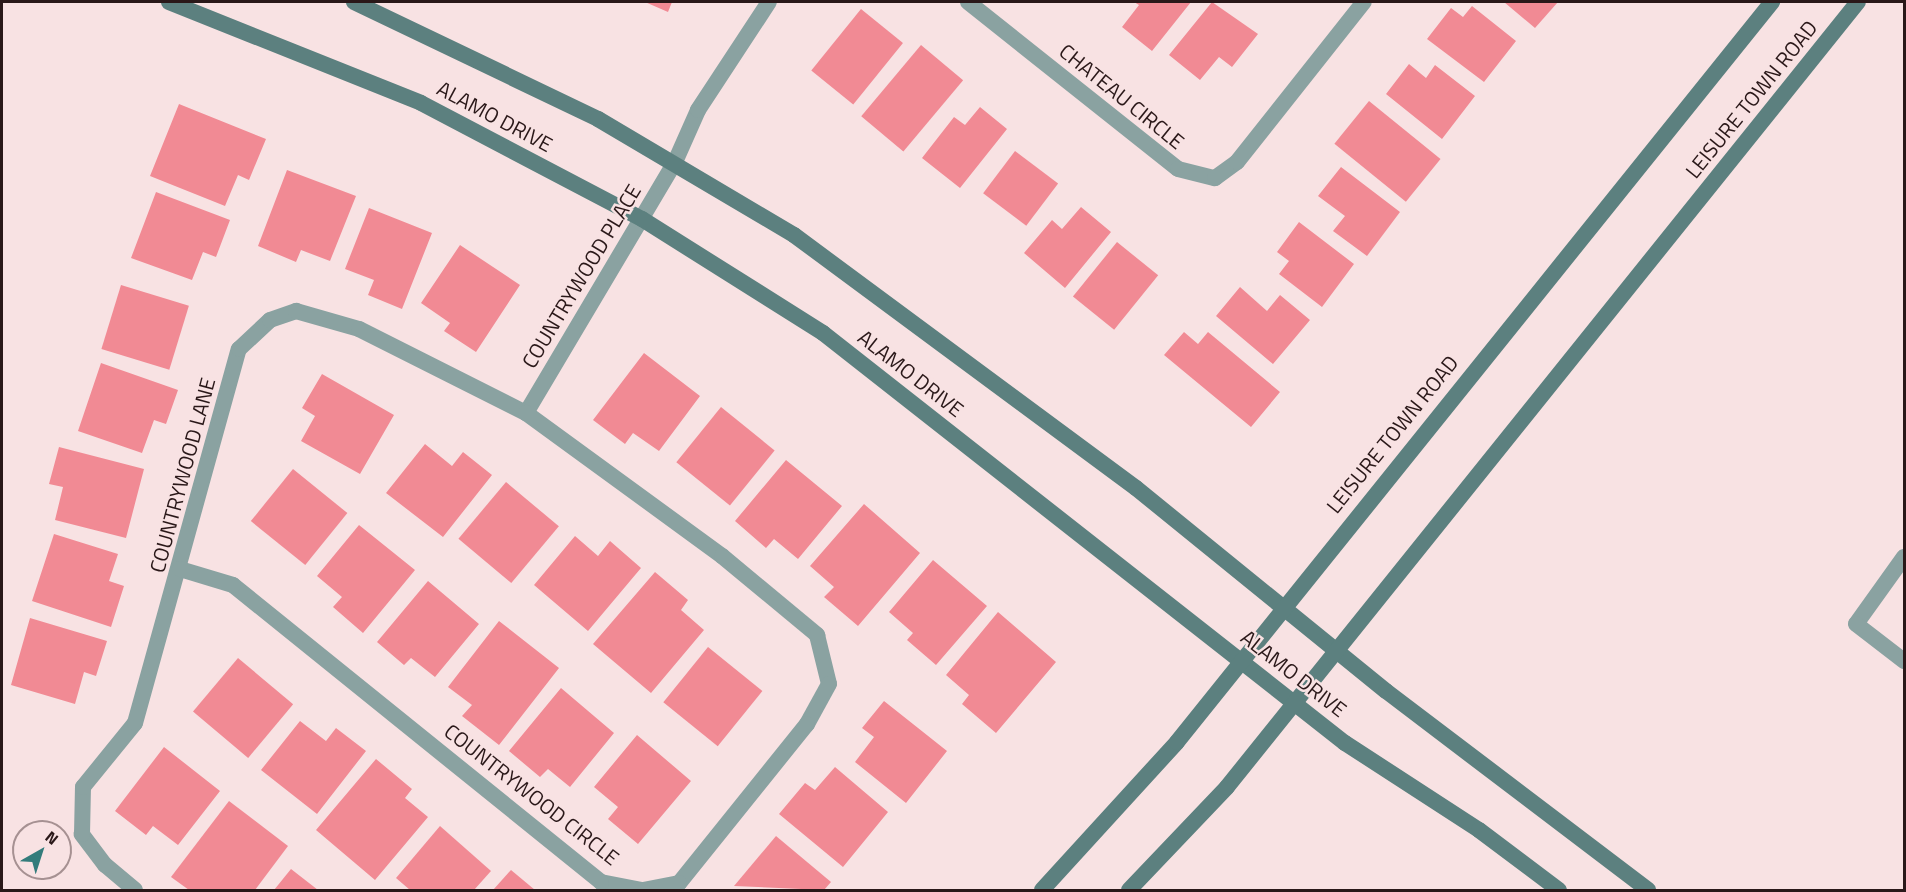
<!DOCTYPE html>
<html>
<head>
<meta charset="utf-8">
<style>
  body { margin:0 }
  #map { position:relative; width:1906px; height:892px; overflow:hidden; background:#f8e2e3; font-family:"Titillium Web",sans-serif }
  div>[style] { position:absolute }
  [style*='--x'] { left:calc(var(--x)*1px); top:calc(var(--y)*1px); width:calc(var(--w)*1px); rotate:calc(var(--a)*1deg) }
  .building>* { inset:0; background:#f18a94; transform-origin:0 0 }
  .minor>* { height:16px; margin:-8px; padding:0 8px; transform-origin:8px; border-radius:8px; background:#8aa2a1 }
  .secondary>* { height:16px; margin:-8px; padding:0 8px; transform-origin:8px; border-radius:8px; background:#5c807f }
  span { translate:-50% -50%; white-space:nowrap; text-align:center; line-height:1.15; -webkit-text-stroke:5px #f8e2e3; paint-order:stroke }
  .street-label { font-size:21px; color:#2a1819 }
  .frame { position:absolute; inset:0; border:3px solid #2a1819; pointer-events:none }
  .north { position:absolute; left:12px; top:820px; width:60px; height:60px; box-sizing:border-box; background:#f8e2e3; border:2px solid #a69192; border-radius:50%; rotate:39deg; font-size:16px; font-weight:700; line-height:24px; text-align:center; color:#2a1819 }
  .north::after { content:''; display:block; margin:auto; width:21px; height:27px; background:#337c7b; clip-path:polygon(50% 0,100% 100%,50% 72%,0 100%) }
</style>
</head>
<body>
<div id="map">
  <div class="building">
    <div style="clip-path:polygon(645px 2px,672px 2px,668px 12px)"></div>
    <div style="clip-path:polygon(1134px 2px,1191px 2px,1152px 51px,1122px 27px,1139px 5px)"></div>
    <div style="clip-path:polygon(1212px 2px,1258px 34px,1232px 67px,1219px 57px,1200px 80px,1169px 55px)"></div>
    <div style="clip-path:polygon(1504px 2px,1558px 2px,1535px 28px)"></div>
    <div style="clip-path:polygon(1472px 6px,1516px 41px,1484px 82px,1427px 39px,1451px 8px,1463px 17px)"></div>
    <div style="left:861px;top:9px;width:54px;height:79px;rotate:39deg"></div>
    <div style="left:921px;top:45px;width:55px;height:93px;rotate:40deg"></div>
    <div style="clip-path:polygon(1409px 64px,1426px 78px,1435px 65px,1475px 96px,1442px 139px,1386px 94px)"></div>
    <div style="left:1369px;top:101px;width:92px;height:55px;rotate:39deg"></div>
    <div style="clip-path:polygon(179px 104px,266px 139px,249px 180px,238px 175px,225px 206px,150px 176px)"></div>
    <div style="clip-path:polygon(980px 107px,1007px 129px,960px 188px,922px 158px,954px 117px,965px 125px)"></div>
    <div style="left:1015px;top:151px;width:54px;height:53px;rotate:37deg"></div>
    <div style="clip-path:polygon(1341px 167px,1400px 212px,1367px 256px,1333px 231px,1345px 216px,1318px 196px)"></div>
    <div style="clip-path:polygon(287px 170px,356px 196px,330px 261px,301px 250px,296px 262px,258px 246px)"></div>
    <div style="clip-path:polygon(156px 192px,230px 220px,216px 257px,203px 252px,192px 280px,131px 258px)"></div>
    <div style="clip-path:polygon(1081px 207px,1111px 232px,1065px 288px,1024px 253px,1052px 220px,1062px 229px)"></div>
    <div style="clip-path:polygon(369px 208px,432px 233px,402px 309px,368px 295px,374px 280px,345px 269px)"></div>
    <div style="clip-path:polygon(1299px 222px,1354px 264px,1322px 307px,1279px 274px,1289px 261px,1277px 252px)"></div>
    <div style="left:1117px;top:242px;width:53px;height:70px;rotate:39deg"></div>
    <div style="clip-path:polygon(460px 245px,520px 285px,476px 352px,444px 331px,450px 323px,421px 303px)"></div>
    <div style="left:121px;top:285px;width:71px;height:67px;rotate:17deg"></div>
    <div style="clip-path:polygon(1240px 287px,1267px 311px,1280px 295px,1310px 320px,1273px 364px,1216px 316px)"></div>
    <div style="clip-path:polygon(1184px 332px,1198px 344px,1208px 332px,1280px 392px,1251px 427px,1164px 355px)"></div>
    <div style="clip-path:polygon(644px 353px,700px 396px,659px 451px,633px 433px,625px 444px,593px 420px)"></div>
    <div style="clip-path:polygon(101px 363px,178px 390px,166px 424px,154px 420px,142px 453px,78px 431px)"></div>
    <div style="clip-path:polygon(322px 374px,394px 415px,360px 474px,301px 441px,315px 416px,302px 408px)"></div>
    <div style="left:721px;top:407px;width:69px;height:71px;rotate:39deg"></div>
    <div style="clip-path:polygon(425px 444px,452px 466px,463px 452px,492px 475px,443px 537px,386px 493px)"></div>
    <div style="clip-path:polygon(59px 447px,144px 469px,126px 538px,55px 520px,63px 487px,49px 484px)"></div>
    <div style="clip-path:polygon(786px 460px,842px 506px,798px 559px,774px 539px,766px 548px,735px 521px)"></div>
    <div style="left:293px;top:469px;width:70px;height:67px;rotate:39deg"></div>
    <div style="left:506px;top:482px;width:69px;height:74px;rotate:40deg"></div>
    <div style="clip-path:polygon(864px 504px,920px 553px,858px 626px,824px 597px,834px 587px,810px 566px)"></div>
    <div style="clip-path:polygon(359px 525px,415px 570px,363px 633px,333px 607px,342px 597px,317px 576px)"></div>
    <div style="clip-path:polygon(54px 534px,118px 554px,109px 581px,124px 586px,111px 627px,32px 601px)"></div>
    <div style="clip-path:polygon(575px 536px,598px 556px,610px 541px,641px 568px,588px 631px,534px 585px)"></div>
    <div style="clip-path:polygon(933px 560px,987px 606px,936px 665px,907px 640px,913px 633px,889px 612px)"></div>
    <div style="clip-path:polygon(655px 572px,688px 600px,681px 610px,704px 630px,651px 693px,593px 644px)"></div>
    <div style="clip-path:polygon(428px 581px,479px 624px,435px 677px,411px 658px,404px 665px,377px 642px)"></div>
    <div style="clip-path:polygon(998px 612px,1056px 662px,996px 733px,962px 704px,969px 695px,946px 675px)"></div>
    <div style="clip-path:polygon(30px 618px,107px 641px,96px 676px,84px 672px,75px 704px,11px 685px)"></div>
    <div style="clip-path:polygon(499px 621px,559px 668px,499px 745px,462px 716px,472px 705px,448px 687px)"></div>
    <div style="left:708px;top:647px;width:70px;height:71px;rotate:39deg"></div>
    <div style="left:238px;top:658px;width:72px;height:70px;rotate:40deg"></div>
    <div style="clip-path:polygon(561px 688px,614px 733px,570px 787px,548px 769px,540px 777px,509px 751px)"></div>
    <div style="clip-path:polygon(884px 701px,947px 751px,906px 803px,855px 762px,874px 737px,862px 728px)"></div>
    <div style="clip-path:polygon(300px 721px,326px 741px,336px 728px,366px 751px,317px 814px,261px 770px)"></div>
    <div style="clip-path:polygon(637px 735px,691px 781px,638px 844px,608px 819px,618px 807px,594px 787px)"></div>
    <div style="clip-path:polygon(164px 747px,220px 791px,178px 845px,153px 826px,146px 835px,115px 811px)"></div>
    <div style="clip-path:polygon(376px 759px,412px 789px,405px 798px,428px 817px,375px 880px,316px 830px)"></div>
    <div style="clip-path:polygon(835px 767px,888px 812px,843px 867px,779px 814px,805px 783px,815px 790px)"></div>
    <div style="clip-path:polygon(229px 801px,288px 846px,255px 890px,189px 890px,171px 877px)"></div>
    <div style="clip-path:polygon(440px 826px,491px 871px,474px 890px,410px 890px,396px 878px)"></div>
    <div style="clip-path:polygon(776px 836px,831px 882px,824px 890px,734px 886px)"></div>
    <div style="clip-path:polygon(291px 869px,318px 890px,274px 890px)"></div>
    <div style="clip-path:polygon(511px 870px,535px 890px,493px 890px)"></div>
  </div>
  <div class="minor">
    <div style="--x:968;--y:2;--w:268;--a:38.5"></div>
    <div style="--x:1178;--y:169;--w:38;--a:14"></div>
    <div style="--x:1215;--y:178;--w:27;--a:-36"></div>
    <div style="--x:1237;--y:162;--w:204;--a:-51.6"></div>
    <div style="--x:526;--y:413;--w:292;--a:-59.3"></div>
    <div style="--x:675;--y:162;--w:57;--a:-66.1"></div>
    <div style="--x:698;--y:110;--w:129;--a:-56.7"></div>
    <div style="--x:1904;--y:557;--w:82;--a:125.6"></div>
    <div style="--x:1856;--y:624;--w:61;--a:37.6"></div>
    <div style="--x:135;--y:890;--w:39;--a:-140"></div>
    <div style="--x:105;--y:865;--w:39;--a:-127"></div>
    <div style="--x:82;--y:834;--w:47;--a:-88.8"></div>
    <div style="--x:83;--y:787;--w:82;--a:-50.9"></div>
    <div style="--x:135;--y:723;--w:388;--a:-74.5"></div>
    <div style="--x:239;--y:349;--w:42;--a:-43.1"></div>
    <div style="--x:270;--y:320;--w:28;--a:-19"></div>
    <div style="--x:296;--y:311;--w:66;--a:15.9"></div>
    <div style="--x:359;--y:329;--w:187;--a:26.7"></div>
    <div style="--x:526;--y:413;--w:243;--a:36.1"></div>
    <div style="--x:722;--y:556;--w:124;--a:39.7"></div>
    <div style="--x:817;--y:635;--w:50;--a:76.2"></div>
    <div style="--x:829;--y:684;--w:46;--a:118.8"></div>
    <div style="--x:807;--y:724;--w:204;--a:128.8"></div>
    <div style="--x:679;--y:883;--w:38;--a:169"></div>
    <div style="--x:642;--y:890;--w:42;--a:-169"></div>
    <div style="--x:601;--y:882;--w:473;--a:-141.1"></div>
    <div style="--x:233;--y:585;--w:55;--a:-163.2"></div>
  </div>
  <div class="secondary">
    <div style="--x:169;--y:2;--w:271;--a:21.8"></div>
    <div style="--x:421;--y:103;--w:250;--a:27.7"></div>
    <div style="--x:642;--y:219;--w:214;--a:32.2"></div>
    <div style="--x:823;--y:333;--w:664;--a:38.15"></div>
    <div style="--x:1345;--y:743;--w:160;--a:33"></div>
    <div style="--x:1479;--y:830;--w:100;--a:36.9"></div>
    <div style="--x:354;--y:2;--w:271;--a:25.6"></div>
    <div style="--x:598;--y:119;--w:228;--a:30.6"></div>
    <div style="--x:794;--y:235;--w:425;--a:36.5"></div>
    <div style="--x:1136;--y:488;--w:322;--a:39.1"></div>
    <div style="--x:1386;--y:691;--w:329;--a:37.2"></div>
    <div style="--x:1042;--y:890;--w:200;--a:-47.6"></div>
    <div style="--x:1177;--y:742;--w:950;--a:-51.2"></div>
    <div style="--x:1129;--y:890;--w:142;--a:-46.4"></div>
    <div style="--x:1227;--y:787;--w:1007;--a:-51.21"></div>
  </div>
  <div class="street-label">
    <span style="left:1122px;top:96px;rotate:39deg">CHATEAU CIRCLE</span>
    <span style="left:1751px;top:99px;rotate:-51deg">LEISURE TOWN ROAD</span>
    <span style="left:495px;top:116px;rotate:28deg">ALAMO DRIVE</span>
    <span style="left:581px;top:276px;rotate:-59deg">COUNTRYWOOD PLACE</span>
    <span style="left:911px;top:373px;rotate:38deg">ALAMO DRIVE</span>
    <span style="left:1392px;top:434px;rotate:-51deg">LEISURE TOWN ROAD</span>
    <span style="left:182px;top:475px;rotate:-75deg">COUNTRYWOOD LANE</span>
    <span style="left:1294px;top:673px;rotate:38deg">ALAMO DRIVE</span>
    <span style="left:532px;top:794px;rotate:38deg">COUNTRYWOOD CIRCLE</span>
  </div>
  <div class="frame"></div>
  <div class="north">N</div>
</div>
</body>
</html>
